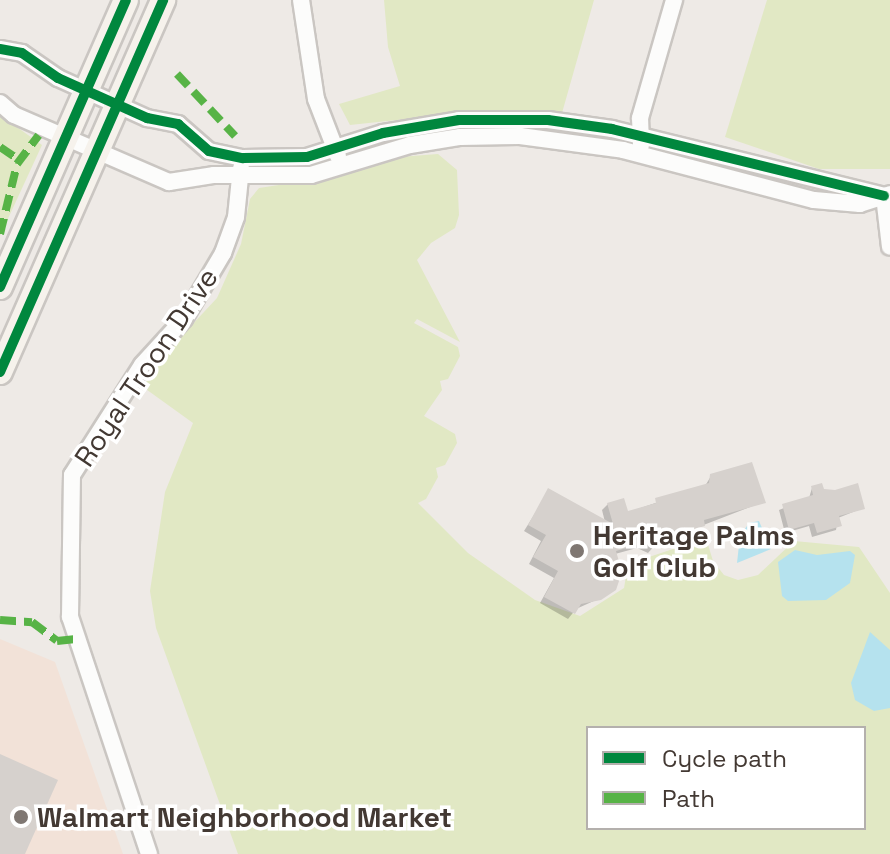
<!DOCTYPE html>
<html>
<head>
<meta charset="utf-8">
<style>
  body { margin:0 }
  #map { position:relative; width:890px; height:854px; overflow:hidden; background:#eeeae6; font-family:"Space Grotesk",sans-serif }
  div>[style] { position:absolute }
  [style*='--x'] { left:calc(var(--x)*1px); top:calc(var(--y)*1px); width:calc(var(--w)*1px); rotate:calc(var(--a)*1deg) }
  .commercial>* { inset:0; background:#f2e2d8 }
  .green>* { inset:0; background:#e1e8c4 }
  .water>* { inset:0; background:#b5e2ee }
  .shadow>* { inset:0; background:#0003 }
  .building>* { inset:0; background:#d6d1cd }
  .roads { filter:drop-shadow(2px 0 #cac6c2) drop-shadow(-2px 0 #cac6c2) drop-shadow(0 2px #cac6c2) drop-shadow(0 -2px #cac6c2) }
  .minor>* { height:16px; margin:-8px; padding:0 8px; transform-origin:8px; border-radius:8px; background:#fcfcfb }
  .secondary>* { height:24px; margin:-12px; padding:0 12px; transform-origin:12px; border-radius:12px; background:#f6f2ec }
  .quiet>* { height:8px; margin-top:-4px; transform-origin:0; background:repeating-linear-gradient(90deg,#57b346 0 16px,transparent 0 24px) }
  .cycleway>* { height:10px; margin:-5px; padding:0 5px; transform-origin:5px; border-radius:5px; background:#00873e }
  .dots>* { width:22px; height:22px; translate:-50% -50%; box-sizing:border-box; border:4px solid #fff; border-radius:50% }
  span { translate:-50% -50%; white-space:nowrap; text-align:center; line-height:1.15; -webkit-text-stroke:7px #fff; paint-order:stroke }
  .street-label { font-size:28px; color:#433933 }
  .poi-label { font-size:28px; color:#433933; font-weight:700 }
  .left { translate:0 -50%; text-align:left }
  .legend { position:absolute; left:586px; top:726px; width:280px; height:104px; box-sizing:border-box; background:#fff; border:2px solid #b4b0ad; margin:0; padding:10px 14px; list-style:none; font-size:24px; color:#433933 }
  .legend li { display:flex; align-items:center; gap:16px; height:40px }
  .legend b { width:40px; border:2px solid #b4b0ad }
</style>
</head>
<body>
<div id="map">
  <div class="commercial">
    <div style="clip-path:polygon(0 639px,55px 662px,123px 854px,0 854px)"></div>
  </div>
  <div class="green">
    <div style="clip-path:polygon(384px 0,594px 0,562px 113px,490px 110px,350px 125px,339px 104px,400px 86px,388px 47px)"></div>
    <div style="clip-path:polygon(767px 0,890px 0,890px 169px,819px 169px,725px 137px)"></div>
    <div style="clip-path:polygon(0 115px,42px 145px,0 236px)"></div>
    <div style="clip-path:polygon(evenodd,438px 154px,457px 170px,459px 215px,455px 228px,431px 243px,417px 260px,460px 342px,417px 319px,414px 323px,458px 347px,460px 356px,448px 379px,440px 381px,442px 390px,424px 416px,455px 434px,457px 443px,445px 465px,436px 468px,438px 477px,426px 499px,418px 503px,468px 553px,535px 600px,580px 616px,624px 588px,628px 564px,706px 538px,713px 561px,724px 575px,738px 580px,758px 575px,794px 541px,859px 547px,890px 593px,890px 854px,238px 854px,156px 628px,150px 591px,165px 492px,193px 423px,143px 387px,162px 357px,217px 298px,241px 244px,250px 199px,259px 188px,332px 177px,386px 158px,438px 154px,588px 728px,864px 728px,864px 828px,588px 828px,588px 728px)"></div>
  </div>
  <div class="water">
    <div style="clip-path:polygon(759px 521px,771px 549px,737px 563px,740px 536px,749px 523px)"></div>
    <div style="clip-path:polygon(795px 550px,817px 555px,850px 551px,855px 555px,850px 583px,826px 600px,788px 601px,782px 596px,778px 562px)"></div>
    <div style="clip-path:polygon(870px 632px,890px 650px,890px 708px,874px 711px,855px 700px,851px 683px)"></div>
  </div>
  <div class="shadow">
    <div style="clip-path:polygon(711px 476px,763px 502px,657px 543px,648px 553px,637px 548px,615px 554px,607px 595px,576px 609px,568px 619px,540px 603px,554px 578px,529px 564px,541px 541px,524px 531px,549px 491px,605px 522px,602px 510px,608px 504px,626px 513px,705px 486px)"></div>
    <div style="clip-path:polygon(812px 488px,822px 490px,863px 508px,838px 518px,836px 530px,812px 537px,809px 526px,785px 533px,779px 510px,809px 498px)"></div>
  </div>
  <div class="building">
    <div style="clip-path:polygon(752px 462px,766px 503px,704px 520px,705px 526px,662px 538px,655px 549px,644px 543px,616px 551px,622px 572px,616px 590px,601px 600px,581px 604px,575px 614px,544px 597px,558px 571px,533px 557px,546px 535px,528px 525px,548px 488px,613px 524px,607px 503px,624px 498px,628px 511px,656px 503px,655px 498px,709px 483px,710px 474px)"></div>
    <div style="clip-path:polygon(822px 483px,824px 489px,835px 490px,858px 483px,865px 509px,839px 516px,842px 526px,817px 533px,814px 523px,789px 530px,782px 504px,813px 495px,811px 486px)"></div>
    <div style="clip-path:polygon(0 754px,58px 780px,25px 854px,0 854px)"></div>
  </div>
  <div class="roads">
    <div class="minor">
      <div style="--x:301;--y:0;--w:100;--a:81.4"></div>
      <div style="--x:316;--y:99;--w:61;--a:68.9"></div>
      <div style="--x:0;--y:49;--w:22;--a:10"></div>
      <div style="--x:22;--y:53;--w:44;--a:34.8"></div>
      <div style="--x:58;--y:78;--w:98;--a:24.2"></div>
      <div style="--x:147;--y:118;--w:32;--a:11"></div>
      <div style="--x:178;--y:124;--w:41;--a:41.1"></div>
      <div style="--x:209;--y:151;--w:35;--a:12"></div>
      <div style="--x:243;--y:158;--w:64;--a:-0.9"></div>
      <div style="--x:307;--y:157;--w:80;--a:-17.5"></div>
      <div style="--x:383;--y:133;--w:77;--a:-9.7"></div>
      <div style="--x:459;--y:120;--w:89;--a:0"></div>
      <div style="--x:548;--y:120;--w:65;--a:8"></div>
      <div style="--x:612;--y:129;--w:280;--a:13.8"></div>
      <div style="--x:0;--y:103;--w:18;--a:41"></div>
      <div style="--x:14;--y:115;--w:169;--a:23.4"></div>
      <div style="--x:169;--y:182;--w:46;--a:-8.8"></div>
      <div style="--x:214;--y:175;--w:97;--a:0"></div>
      <div style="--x:311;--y:175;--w:103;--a:-16.9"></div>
      <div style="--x:410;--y:145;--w:51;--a:-9.1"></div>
      <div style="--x:460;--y:137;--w:60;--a:-1"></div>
      <div style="--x:520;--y:136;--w:104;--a:7.7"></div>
      <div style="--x:623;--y:150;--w:197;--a:14.7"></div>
      <div style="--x:814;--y:200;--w:46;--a:5"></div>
      <div style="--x:860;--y:204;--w:32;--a:-18"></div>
      <div style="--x:641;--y:145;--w:27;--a:-92"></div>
      <div style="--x:640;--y:118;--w:123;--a:-73.9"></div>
      <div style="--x:884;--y:196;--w:51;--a:83.3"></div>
      <div style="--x:149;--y:854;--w:250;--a:-108.4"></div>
      <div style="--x:70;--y:617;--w:142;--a:-89.2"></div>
      <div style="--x:72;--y:475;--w:130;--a:-57.5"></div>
      <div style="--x:142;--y:365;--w:62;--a:-47.6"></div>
      <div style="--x:184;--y:319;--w:77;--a:-59.4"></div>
      <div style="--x:223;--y:253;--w:38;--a:-70"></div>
      <div style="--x:236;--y:217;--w:49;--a:-84.2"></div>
    </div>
    <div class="secondary">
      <div style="--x:0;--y:287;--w:313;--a:-66.3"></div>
      <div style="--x:0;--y:372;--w:406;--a:-66.3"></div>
    </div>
  </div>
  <div class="quiet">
    <div style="--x:177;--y:74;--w:85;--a:46.9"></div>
    <div style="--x:0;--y:147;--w:23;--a:34"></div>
    <div style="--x:0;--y:234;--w:72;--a:-76.3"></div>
    <div style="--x:17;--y:164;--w:36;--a:-53"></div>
    <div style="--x:0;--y:620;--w:32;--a:4"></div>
    <div style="--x:32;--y:622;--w:31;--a:37"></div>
    <div style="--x:57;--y:641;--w:19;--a:-6"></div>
  </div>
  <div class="cycleway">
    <div style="--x:0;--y:49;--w:22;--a:10"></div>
    <div style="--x:22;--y:53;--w:44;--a:34.8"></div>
    <div style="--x:58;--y:78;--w:98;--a:24.2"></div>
    <div style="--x:147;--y:118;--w:32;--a:11"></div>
    <div style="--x:178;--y:124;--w:41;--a:41.1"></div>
    <div style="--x:209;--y:151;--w:35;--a:12"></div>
    <div style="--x:243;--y:158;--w:64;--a:-0.9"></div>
    <div style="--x:307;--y:157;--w:80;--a:-17.5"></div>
    <div style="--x:383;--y:133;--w:77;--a:-9.7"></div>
    <div style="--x:459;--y:120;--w:89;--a:0"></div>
    <div style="--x:548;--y:120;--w:65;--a:8"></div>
    <div style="--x:612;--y:129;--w:280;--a:13.8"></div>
    <div style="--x:0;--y:287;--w:313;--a:-66.3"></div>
    <div style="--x:0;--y:372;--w:406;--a:-66.3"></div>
  </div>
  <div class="dots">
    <div style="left:577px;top:551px;background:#7f7772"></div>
    <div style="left:21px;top:817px;background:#7f7772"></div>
  </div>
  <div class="street-label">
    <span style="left:146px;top:367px;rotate:-56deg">Royal Troon Drive</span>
  </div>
  <div class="poi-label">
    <span class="left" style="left:593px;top:551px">Heritage Palms<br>Golf Club</span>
    <span class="left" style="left:37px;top:817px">Walmart Neighborhood Market</span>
  </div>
  <ul class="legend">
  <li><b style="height:10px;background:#00873e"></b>Cycle path</li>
  <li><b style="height:10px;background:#57b346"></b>Path</li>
  </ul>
</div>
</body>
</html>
